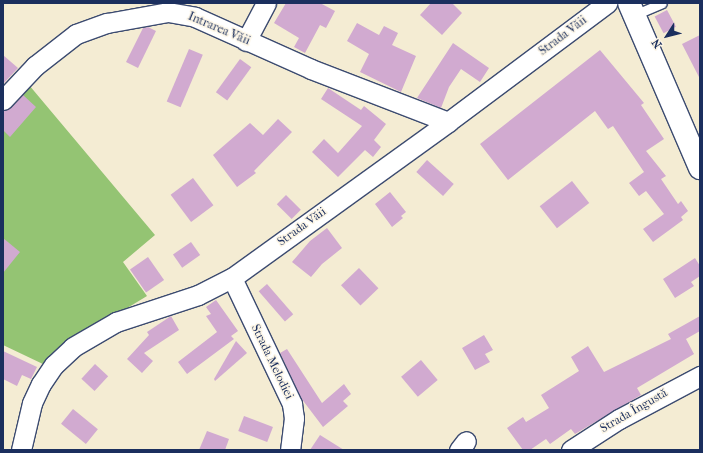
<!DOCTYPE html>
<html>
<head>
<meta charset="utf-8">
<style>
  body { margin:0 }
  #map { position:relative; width:703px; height:453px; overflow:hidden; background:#f4ecd3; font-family:"IM FELL French Canon",serif }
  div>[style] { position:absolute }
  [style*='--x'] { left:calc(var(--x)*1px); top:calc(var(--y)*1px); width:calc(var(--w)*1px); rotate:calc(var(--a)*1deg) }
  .green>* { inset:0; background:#94c473 }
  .building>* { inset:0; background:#d1aad0; transform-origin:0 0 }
  .roads { filter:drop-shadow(1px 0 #3c4b70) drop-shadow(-1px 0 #3c4b70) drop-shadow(0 1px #3c4b70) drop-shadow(0 -1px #3c4b70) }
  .lane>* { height:9px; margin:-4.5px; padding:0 4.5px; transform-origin:4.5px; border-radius:4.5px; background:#fff }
  .street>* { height:19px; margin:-9.5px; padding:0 9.5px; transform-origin:9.5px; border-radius:9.5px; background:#fff }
  .secondary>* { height:22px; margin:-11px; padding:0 11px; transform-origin:11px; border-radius:11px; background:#fff }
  span { translate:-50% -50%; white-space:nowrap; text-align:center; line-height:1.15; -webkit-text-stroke:3px #fcf5e5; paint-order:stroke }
  .street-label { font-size:12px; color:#1b2f5e }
  .frame { position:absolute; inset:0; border:4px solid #1b2f5e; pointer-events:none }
  .north { position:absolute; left:647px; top:16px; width:40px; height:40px; -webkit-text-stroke:3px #fcf5e5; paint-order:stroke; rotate:234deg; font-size:11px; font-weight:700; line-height:16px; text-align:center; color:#1b2f5e }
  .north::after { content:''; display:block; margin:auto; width:14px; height:18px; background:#1b2f5e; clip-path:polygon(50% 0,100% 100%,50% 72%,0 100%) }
</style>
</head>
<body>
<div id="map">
  <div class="green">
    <div style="clip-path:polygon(29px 85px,155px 235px,123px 262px,147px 296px,76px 339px,45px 365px,3px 345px,3px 112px)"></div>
  </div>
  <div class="building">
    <div style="clip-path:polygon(286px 3px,320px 3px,335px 11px,326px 28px,320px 25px,305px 53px,294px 47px,299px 38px,274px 23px)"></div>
    <div style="clip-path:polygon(431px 3px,452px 3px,462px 13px,442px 35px,420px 15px)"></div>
    <div style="left:667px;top:10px;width:19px;height:14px;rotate:62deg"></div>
    <div style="clip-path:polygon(357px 23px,379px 35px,384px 26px,398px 33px,392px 45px,416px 56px,401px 92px,360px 72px,369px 54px,347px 41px)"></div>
    <div style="clip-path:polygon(148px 27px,156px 31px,138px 68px,126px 62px,143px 28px)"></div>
    <div style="clip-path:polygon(700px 35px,700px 79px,682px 44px)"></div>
    <div style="clip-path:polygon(453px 43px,489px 68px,480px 82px,461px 69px,449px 87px,441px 108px,417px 98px)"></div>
    <div style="left:189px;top:49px;width:15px;height:57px;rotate:23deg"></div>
    <div style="clip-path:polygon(600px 50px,644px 103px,641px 105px,664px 139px,646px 151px,666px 176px,661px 179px,678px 204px,681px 201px,688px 211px,681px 217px,683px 220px,653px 242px,643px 229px,664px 214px,646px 191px,639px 196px,629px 183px,644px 172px,613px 126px,608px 129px,595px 111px,508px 180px,480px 144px)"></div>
    <div style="clip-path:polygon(3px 55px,18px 68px,3px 84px)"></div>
    <div style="left:240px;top:59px;width:14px;height:41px;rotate:36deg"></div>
    <div style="clip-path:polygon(328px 88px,361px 110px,364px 106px,386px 124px,374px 140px,381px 147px,373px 157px,365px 150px,338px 177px,312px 152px,324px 139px,338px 153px,362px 126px,321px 99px)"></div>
    <div style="clip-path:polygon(23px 95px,36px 107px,10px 137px,3px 130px,3px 111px,11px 108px)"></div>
    <div style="clip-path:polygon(278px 119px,292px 132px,254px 171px,256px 173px,237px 187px,213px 155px,250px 123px,263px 135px)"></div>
    <div style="left:427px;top:160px;width:36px;height:16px;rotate:42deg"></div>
    <div style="left:193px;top:178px;width:34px;height:28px;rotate:53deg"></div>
    <div style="left:572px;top:181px;width:28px;height:41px;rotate:52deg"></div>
    <div style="clip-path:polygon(390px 192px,406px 212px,401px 216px,403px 218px,392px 227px,375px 204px)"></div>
    <div style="left:286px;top:195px;width:21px;height:13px;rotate:45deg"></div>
    <div style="clip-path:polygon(327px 228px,342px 248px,322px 264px,311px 277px,292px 262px,310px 241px)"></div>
    <div style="clip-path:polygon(3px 238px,20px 252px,3px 273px)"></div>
    <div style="left:191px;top:242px;width:16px;height:22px;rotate:55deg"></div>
    <div style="left:148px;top:257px;width:28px;height:22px;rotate:55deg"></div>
    <div style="clip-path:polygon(695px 258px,700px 266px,700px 276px,691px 282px,694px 286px,675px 298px,663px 279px)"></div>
    <div style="left:359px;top:268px;width:28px;height:25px;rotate:46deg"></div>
    <div style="left:267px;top:284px;width:40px;height:11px;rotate:49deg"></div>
    <div style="clip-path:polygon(216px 300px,238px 331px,231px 336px,234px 339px,187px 374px,178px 362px,217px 332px,206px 316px,211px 314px,206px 307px)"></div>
    <div style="clip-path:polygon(171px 316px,179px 330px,144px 353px,153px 361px,142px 373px,127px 359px,149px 335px,147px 332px)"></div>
    <div style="clip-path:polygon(700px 316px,700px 331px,686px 339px,694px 354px,637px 388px,641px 395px,575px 434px,571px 429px,550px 444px,546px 439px,530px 450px,523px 450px,507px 428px,523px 417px,526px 422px,549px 408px,541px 395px,579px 371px,571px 357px,588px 346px,604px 372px,671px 339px,668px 334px)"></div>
    <div style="clip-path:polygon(484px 335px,493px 350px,485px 354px,490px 362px,475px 370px,462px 348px)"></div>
    <div style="clip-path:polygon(236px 341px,247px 353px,215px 381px,214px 379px)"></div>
    <div style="clip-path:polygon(287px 349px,322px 403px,344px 384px,351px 394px,343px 401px,348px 406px,323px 427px,301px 398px,280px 353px)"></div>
    <div style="clip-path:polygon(3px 351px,37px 367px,31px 379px,22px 375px,17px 386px,3px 379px)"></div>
    <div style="left:421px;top:360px;width:26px;height:26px;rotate:50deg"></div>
    <div style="left:95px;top:364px;width:18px;height:20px;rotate:43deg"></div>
    <div style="left:73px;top:409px;width:32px;height:19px;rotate:39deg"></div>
    <div style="left:244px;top:416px;width:31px;height:16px;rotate:21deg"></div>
    <div style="clip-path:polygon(207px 431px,229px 439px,225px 450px,199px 450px)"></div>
    <div style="clip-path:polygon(320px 435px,344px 450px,310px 450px)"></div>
  </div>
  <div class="roads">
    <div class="lane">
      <div style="--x:634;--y:15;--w:30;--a:-23"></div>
    </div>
    <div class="street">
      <div style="--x:246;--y:41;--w:43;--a:-62.2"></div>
      <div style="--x:3;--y:100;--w:47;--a:-46.7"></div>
      <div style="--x:35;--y:66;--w:52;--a:-38"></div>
      <div style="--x:76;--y:34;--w:33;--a:-20"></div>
      <div style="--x:107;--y:23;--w:62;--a:-10.2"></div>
      <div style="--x:168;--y:12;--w:27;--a:10"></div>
      <div style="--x:195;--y:17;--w:127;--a:24.1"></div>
      <div style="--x:311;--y:69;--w:147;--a:21.1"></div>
      <div style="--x:232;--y:278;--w:140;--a:64.5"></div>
      <div style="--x:292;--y:404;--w:14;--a:82"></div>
      <div style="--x:294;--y:418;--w:32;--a:97"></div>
      <div style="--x:21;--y:450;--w:48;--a:-76.8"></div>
      <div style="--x:32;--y:403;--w:21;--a:-65"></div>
      <div style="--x:41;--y:384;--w:23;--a:-56"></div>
      <div style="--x:54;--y:365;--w:26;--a:-43"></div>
      <div style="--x:73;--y:347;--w:50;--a:-30.2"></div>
      <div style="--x:116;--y:322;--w:86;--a:-18.2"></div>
      <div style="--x:198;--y:295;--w:38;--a:-27"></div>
      <div style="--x:232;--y:278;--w:266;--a:-35.8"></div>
      <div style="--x:448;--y:122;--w:199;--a:-36.8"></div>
      <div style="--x:459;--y:450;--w:11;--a:-52"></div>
      <div style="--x:571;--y:450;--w:57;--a:-32.9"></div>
      <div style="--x:619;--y:419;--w:92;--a:-28"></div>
    </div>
    <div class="secondary">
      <div style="--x:629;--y:3;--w:180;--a:66.7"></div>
    </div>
  </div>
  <div class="street-label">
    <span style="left:219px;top:29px;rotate:23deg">Intrarea Văii</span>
    <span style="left:563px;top:36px;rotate:-37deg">Strada Văii</span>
    <span style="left:302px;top:227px;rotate:-36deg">Strada Văii</span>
    <span style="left:272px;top:362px;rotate:64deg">Strada Melodiei</span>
    <span style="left:634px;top:411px;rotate:-30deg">Strada Îngustă</span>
  </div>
  <div class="frame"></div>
  <div class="north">N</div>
</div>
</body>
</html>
